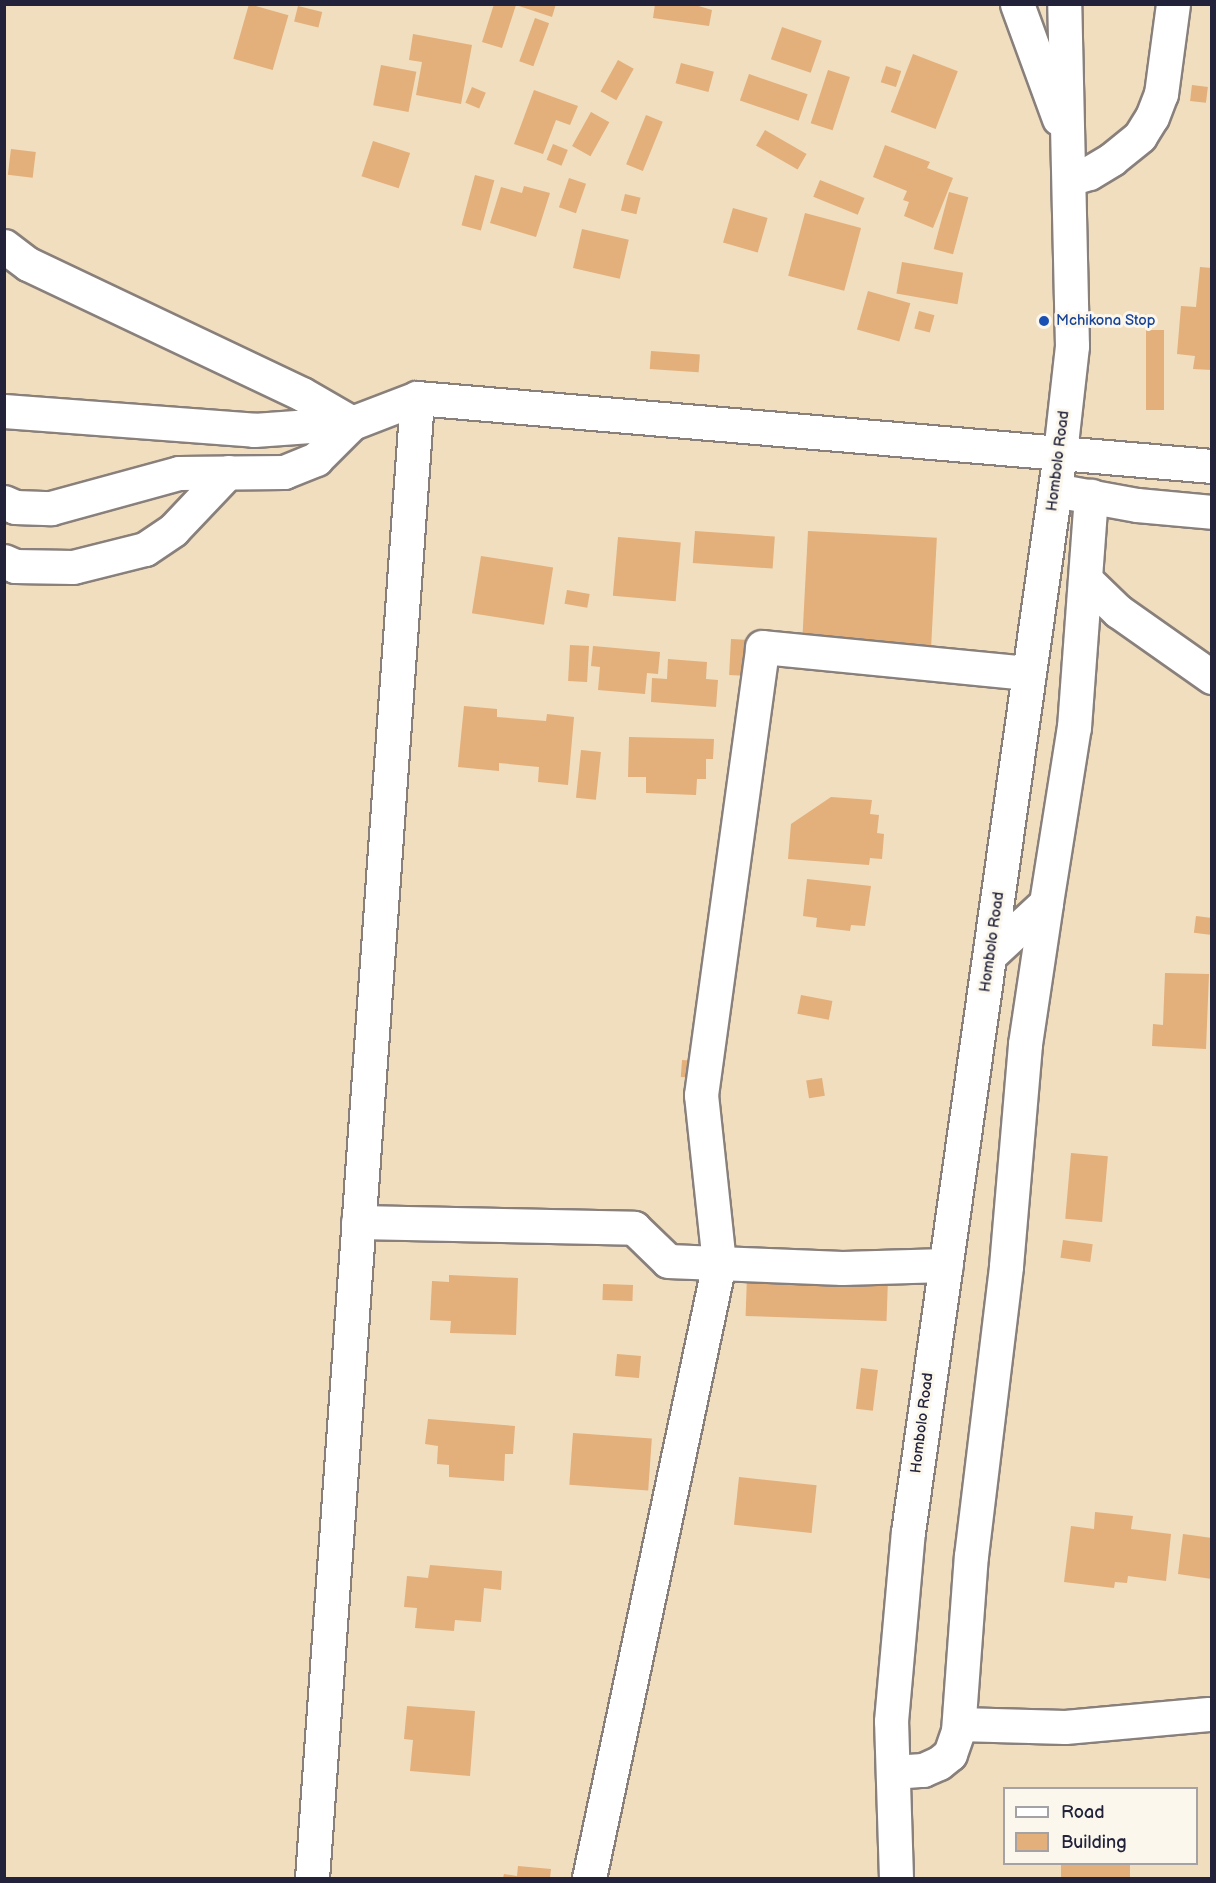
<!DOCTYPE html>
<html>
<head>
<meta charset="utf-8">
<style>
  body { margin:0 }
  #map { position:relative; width:1216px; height:1883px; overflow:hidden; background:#f0debe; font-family:"Balsamiq Sans",sans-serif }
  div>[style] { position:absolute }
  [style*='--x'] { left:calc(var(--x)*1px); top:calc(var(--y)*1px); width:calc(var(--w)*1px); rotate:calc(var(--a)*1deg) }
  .building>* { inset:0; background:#e3af7b; transform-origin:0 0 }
  .roads { filter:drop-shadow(2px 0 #89807c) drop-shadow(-2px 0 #89807c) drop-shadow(0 2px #89807c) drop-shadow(0 -2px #89807c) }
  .minor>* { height:33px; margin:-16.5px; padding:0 16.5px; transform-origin:16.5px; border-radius:16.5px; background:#fff }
  .dots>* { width:16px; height:16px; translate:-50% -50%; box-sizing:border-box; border:3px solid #fbf7ec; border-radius:50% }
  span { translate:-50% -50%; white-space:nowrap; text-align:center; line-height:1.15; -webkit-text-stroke:6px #fbf7ec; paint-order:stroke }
  .transit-label { font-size:15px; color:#164399 }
  .left { translate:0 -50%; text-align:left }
  .street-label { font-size:15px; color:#22223b }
  .frame { position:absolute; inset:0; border:6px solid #22223b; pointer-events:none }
  .legend { position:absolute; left:1003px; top:1787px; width:195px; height:78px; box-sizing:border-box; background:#fbf7ec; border:2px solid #a4a2a5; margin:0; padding:8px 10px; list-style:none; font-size:18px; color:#22223b }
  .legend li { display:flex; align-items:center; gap:12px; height:30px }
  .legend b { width:30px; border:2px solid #a4a2a5 }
</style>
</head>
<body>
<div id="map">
  <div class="building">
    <div style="left:249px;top:4px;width:41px;height:57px;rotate:16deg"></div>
    <div style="clip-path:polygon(494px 4px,556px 4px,552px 17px,516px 5px,502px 48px,482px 42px)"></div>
    <div style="clip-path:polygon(655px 4px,692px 4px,712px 10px,709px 26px,653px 18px)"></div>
    <div style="left:298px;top:6px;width:25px;height:16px;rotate:14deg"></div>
    <div style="left:535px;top:18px;width:15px;height:46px;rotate:20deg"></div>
    <div style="left:782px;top:27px;width:42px;height:34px;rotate:19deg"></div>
    <div style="clip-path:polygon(413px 34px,472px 45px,461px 104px,416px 95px,422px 62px,409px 60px)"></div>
    <div style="left:913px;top:54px;width:48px;height:62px;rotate:21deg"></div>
    <div style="left:618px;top:60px;width:18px;height:36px;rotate:29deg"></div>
    <div style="left:681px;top:63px;width:34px;height:21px;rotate:15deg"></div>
    <div style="left:381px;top:65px;width:36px;height:41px;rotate:11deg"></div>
    <div style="left:886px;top:66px;width:16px;height:17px;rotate:18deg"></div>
    <div style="left:828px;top:70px;width:23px;height:56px;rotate:18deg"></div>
    <div style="left:749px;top:74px;width:62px;height:28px;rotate:19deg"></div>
    <div style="left:1192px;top:85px;width:16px;height:16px;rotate:7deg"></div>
    <div style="left:472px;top:87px;width:15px;height:17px;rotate:23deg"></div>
    <div style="clip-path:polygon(534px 90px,578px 106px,570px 125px,556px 120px,543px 154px,514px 144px)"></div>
    <div style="left:591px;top:112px;width:21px;height:39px;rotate:29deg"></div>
    <div style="left:646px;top:115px;width:18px;height:53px;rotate:22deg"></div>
    <div style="left:765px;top:130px;width:48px;height:18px;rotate:30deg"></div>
    <div style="left:373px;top:141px;width:39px;height:37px;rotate:18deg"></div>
    <div style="left:553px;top:144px;width:16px;height:17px;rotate:22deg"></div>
    <div style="clip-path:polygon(885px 145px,930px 162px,927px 168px,953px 178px,933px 228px,904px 216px,909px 202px,903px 200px,907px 191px,873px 177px)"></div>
    <div style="left:11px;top:149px;width:25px;height:26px;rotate:7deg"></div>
    <div style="left:475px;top:175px;width:20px;height:52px;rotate:15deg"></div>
    <div style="left:569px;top:178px;width:18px;height:31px;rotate:19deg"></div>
    <div style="left:820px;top:180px;width:48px;height:18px;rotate:22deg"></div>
    <div style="clip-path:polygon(524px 186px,550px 193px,536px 237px,490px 223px,501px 187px,522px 193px)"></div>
    <div style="left:949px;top:192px;width:20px;height:59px;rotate:15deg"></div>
    <div style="left:625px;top:194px;width:16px;height:17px;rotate:14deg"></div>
    <div style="left:733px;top:208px;width:36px;height:36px;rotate:16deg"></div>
    <div style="left:805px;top:213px;width:58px;height:65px;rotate:15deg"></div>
    <div style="left:582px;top:229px;width:48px;height:40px;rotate:13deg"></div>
    <div style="left:902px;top:262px;width:62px;height:32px;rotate:10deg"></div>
    <div style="clip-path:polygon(1200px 267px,1212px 268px,1212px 370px,1193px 369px,1195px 356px,1177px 354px,1181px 306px,1196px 307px)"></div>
    <div style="left:868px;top:291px;width:44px;height:40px;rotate:16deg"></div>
    <div style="left:919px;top:311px;width:16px;height:18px;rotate:15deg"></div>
    <div style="left:1138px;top:314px;width:16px;height:13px;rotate:4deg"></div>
    <div style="left:1146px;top:330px;width:18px;height:80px"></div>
    <div style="left:651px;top:351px;width:49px;height:18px;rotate:4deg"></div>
    <div style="left:695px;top:531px;width:80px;height:32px;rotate:4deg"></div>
    <div style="left:808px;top:531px;width:129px;height:108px;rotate:3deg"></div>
    <div style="left:618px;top:537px;width:63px;height:59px;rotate:5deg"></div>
    <div style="left:481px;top:556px;width:73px;height:58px;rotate:9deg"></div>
    <div style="left:567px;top:590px;width:23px;height:14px;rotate:10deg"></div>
    <div style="left:731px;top:639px;width:19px;height:36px;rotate:3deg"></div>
    <div style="left:570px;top:645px;width:19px;height:36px;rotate:3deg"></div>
    <div style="clip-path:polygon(593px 646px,660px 652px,658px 674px,647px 673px,645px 694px,598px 690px,600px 667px,591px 666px)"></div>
    <div style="clip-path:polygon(668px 659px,707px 662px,706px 679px,718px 680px,716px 707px,651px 702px,652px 678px,667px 679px)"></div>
    <div style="clip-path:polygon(464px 706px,497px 709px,497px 717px,546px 721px,547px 714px,574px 717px,568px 785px,538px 782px,539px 767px,499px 763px,499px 771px,458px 767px)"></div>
    <div style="clip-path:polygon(629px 737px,714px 739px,713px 759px,706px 759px,706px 779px,697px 779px,696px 795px,646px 793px,646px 777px,628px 777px)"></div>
    <div style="left:581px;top:750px;width:20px;height:48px;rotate:6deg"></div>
    <div style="clip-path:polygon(831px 797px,872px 800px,870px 814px,879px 815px,877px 833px,884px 834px,882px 859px,870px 858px,869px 865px,788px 859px,791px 824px)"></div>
    <div style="clip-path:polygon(807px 879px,871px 886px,865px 926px,851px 925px,850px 931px,816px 927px,817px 918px,803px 916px)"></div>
    <div style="left:1196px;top:916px;width:16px;height:17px;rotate:7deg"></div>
    <div style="clip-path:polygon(1165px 973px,1209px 974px,1206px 1049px,1152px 1046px,1153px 1024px,1163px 1025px)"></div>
    <div style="left:801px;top:995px;width:32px;height:19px;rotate:11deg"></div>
    <div style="left:682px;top:1060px;width:16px;height:17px;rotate:4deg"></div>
    <div style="left:822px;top:1078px;width:18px;height:16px;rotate:81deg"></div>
    <div style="left:1071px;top:1153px;width:37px;height:66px;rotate:5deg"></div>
    <div style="left:1063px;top:1240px;width:30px;height:18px;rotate:8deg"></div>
    <div style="clip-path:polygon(449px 1275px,518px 1278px,516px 1335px,450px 1333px,451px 1321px,430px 1320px,432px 1281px,449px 1282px)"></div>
    <div style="left:747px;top:1276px;width:141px;height:40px;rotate:2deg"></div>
    <div style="left:603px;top:1284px;width:30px;height:16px;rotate:2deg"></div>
    <div style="left:617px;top:1354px;width:24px;height:22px;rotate:5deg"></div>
    <div style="left:861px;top:1368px;width:17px;height:41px;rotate:7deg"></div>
    <div style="clip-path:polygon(428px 1419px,515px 1426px,513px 1454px,505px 1454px,504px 1481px,449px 1477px,449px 1465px,437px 1464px,438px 1446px,425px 1444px)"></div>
    <div style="left:573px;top:1433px;width:79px;height:52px;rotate:4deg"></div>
    <div style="left:739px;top:1477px;width:78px;height:48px;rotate:6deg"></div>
    <div style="clip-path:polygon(1095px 1512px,1133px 1516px,1131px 1529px,1171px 1534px,1166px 1581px,1128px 1576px,1127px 1583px,1115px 1582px,1114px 1588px,1064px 1582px,1071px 1526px,1094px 1529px)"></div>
    <div style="clip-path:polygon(1183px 1534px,1212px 1538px,1212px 1579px,1178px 1574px)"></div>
    <div style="clip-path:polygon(430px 1565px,502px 1571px,501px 1590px,484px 1588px,481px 1622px,455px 1620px,454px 1631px,415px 1628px,417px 1608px,404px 1607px,407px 1576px,428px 1578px)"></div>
    <div style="clip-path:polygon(407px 1706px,475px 1711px,470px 1776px,410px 1771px,413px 1740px,404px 1739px)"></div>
    <div style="left:1061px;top:1864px;width:69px;height:14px"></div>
    <div style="clip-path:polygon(518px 1866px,551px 1869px,550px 1878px,503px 1878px,504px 1874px,517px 1876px)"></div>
  </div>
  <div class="roads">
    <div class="minor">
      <div style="--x:1017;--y:4;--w:122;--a:69.9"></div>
      <div style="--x:1069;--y:179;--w:21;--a:-17"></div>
      <div style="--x:1089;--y:173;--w:27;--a:-31"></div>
      <div style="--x:1112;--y:159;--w:36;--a:-39"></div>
      <div style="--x:1140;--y:136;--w:22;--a:-58"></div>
      <div style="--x:1152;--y:117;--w:25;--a:-69"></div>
      <div style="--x:1161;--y:94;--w:91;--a:-82.4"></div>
      <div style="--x:4;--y:246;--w:30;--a:37"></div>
      <div style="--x:28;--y:264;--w:303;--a:25.4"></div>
      <div style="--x:302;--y:394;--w:58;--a:30.1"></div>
      <div style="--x:4;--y:411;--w:251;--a:4.3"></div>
      <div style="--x:254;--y:430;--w:98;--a:-4.1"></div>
      <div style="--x:352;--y:423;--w:70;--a:-21"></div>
      <div style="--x:417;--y:398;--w:798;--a:4.89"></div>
      <div style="--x:1071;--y:493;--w:67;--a:10.3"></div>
      <div style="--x:1137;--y:505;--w:75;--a:5.3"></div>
      <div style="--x:4;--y:502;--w:12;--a:24"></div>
      <div style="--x:15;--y:507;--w:36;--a:2"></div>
      <div style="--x:51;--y:508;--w:133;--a:-15.3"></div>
      <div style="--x:179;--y:473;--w:105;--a:-0.5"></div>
      <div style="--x:284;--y:472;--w:35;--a:-22"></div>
      <div style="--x:316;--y:459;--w:51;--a:-45"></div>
      <div style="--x:4;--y:561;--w:12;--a:24"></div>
      <div style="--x:15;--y:566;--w:58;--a:1"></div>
      <div style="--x:73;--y:567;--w:74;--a:-14"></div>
      <div style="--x:145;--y:549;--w:34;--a:-34"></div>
      <div style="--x:173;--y:530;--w:80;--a:-46.5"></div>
      <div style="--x:1086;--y:580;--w:45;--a:44.1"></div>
      <div style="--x:1118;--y:611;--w:115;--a:35.1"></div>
      <div style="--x:990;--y:955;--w:76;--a:-42.9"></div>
      <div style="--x:1046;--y:903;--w:178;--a:-81"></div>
      <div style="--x:1074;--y:727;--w:232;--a:-85.8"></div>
      <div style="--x:358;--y:1222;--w:276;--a:1.2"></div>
      <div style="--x:634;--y:1228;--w:47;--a:44.1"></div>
      <div style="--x:668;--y:1261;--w:174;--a:2.3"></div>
      <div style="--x:842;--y:1268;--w:104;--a:-1.7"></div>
      <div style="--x:959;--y:1724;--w:106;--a:1.6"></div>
      <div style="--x:1065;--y:1727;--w:144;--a:-5.2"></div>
      <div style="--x:893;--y:1772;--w:30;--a:-4"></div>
      <div style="--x:923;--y:1770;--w:17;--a:-24"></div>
      <div style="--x:939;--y:1763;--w:14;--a:-39"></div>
      <div style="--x:950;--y:1754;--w:24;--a:-71"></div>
      <div style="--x:958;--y:1731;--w:175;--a:-85.8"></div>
      <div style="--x:971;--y:1556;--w:292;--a:-83.1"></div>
      <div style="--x:1006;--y:1266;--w:223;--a:-85.1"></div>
      <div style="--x:1025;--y:1044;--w:143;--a:-81.5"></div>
      <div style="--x:312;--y:1878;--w:1484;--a:-85.94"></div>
      <div style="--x:589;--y:1878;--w:629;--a:-78.06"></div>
      <div style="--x:719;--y:1263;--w:169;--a:-96.1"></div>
      <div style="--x:701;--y:1095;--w:452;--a:-82.2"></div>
      <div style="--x:762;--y:647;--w:268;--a:5.6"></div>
      <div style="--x:896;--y:1878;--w:157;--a:-91.8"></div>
      <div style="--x:891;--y:1721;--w:190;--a:-84.9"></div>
      <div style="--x:908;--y:1532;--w:1090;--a:-81.98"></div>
      <div style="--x:1060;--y:453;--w:108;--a:-83.6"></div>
      <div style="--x:1072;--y:346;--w:342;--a:-91.3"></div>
    </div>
  </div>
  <div class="dots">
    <div style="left:1044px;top:321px;background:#1a4fb4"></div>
  </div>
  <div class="transit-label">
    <span class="left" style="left:1056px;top:321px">Mchikona Stop</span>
  </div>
  <div class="street-label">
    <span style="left:1058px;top:461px;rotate:-83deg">Hombolo Road</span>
    <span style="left:992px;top:942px;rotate:-82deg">Hombolo Road</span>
    <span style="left:922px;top:1423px;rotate:-83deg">Hombolo Road</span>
  </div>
  <div class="frame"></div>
  <ul class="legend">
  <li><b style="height:8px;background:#fff"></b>Road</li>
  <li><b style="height:16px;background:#e3af7b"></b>Building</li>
  </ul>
</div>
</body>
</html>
